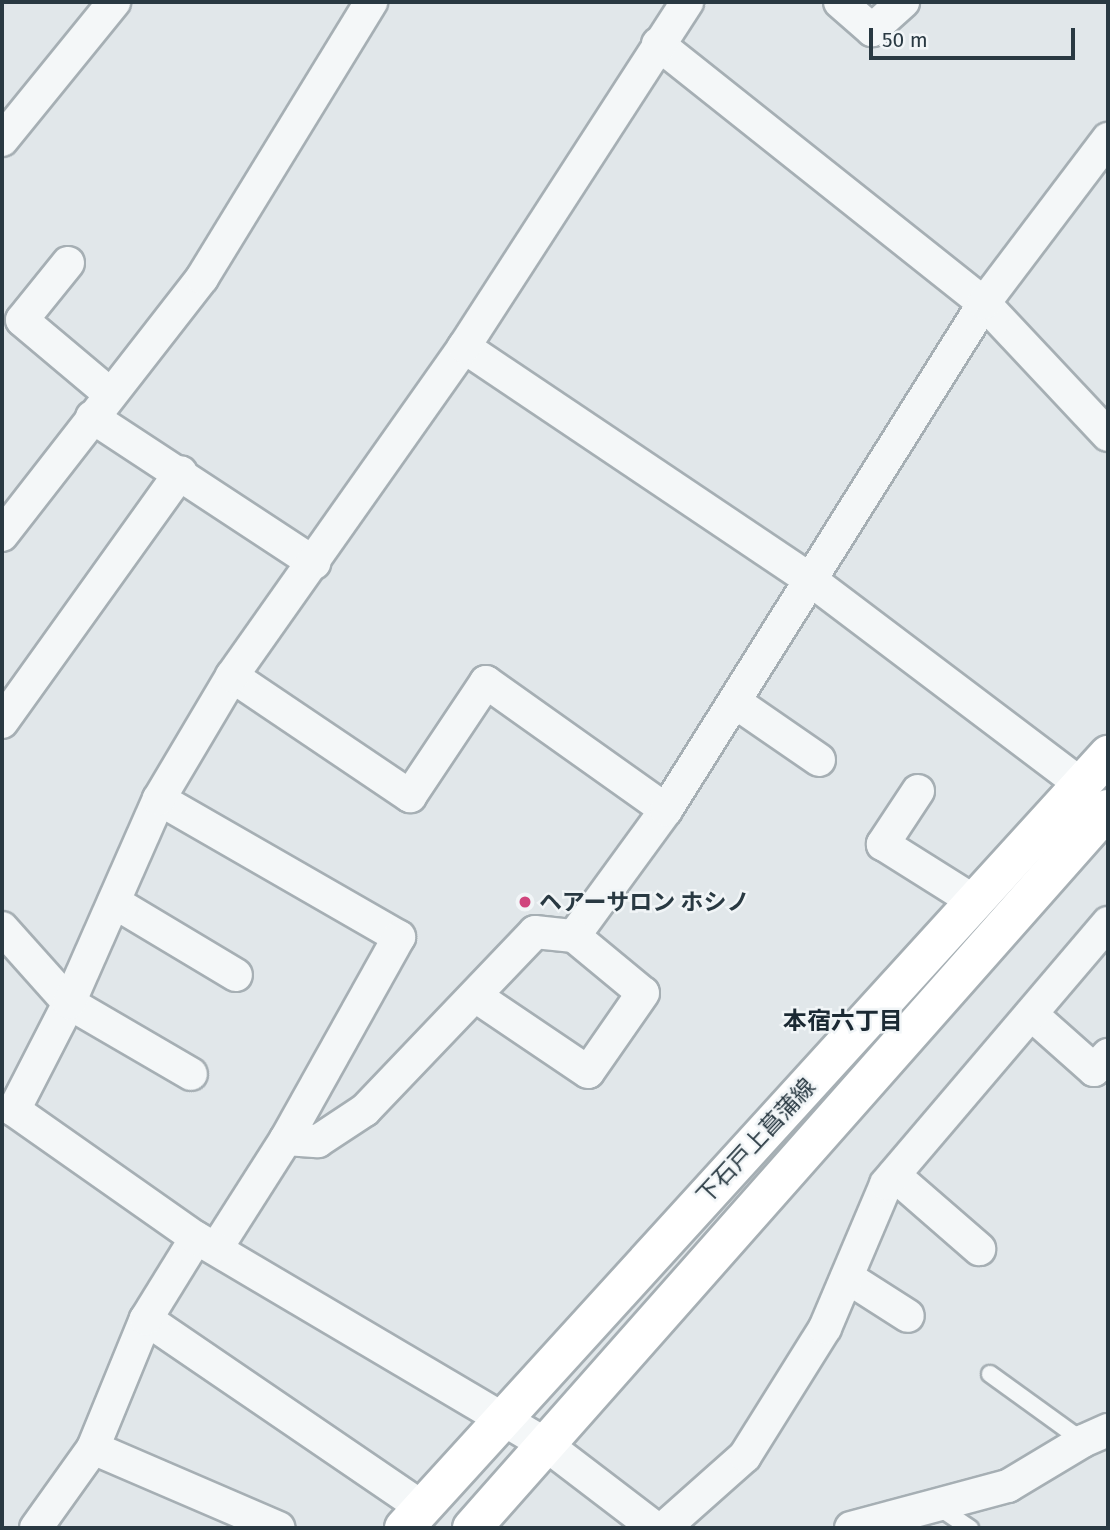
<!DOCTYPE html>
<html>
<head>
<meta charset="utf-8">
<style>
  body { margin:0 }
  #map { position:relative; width:1110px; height:1530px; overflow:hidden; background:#e1e7ea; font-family:"Fira Sans","Noto Sans JP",sans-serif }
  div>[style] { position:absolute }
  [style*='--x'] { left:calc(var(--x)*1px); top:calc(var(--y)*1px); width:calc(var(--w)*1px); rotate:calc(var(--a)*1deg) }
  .roads { filter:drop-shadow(2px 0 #a6afb4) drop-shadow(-2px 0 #a6afb4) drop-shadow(0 2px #a6afb4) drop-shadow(0 -2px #a6afb4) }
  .service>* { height:16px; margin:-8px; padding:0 8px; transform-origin:8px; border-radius:8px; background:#f4f7f8 }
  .minor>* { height:32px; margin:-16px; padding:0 16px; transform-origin:16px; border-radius:16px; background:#f4f7f8 }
  .secondary>* { height:38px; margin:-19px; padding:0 19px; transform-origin:19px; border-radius:19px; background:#fff }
  .dots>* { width:19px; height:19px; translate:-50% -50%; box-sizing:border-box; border:4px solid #f1f5f7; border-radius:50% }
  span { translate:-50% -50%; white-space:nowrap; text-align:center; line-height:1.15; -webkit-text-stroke:5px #f1f5f7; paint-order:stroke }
  .poi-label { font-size:23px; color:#293942; font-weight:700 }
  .left { translate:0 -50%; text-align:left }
  .street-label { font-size:23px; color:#293942 }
  .neighbourhood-label { font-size:24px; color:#1b2933; font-weight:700 }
  .frame { position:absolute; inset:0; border:4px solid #293942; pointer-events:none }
  .scale { position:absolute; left:869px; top:28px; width:206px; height:32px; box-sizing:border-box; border:4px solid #293942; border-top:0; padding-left:9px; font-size:21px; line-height:24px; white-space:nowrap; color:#293942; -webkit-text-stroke:5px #f1f5f7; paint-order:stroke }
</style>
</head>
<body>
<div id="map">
  <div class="roads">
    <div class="service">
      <div style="--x:990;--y:1374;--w:115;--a:35.8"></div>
      <div style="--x:937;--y:1506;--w:40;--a:34"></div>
    </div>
    <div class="minor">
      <div style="--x:840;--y:2;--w:43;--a:41.2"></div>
      <div style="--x:872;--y:30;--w:42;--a:-42.1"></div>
      <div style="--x:658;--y:44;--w:416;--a:38.5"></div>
      <div style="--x:984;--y:303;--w:181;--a:46.8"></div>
      <div style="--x:2;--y:140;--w:178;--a:-50.9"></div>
      <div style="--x:68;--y:263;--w:73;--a:128.9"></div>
      <div style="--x:22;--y:320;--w:115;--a:40.1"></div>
      <div style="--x:464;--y:347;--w:419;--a:33.9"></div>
      <div style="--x:812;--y:581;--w:340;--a:37.1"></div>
      <div style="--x:92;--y:417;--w:266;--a:33.3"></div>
      <div style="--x:2;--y:535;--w:326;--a:-52.1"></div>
      <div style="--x:202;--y:278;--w:324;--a:-58.5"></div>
      <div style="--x:232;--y:676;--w:215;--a:34"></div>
      <div style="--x:410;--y:796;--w:137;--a:-56.3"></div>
      <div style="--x:486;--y:682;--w:221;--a:35.4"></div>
      <div style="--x:735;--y:702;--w:102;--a:34.6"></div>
      <div style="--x:2;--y:722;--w:307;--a:-54.4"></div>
      <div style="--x:918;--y:791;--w:64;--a:123.4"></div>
      <div style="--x:883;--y:844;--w:109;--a:32.2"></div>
      <div style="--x:159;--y:799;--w:277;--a:29.9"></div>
      <div style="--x:399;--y:937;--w:231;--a:119.2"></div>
      <div style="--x:286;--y:1139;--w:130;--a:122.5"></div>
      <div style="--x:114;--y:902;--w:142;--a:30.9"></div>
      <div style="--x:2;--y:928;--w:101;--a:48.2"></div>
      <div style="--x:69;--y:1003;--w:141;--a:30.2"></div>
      <div style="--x:574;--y:936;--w:156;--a:-53.9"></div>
      <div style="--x:666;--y:810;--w:598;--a:-57.9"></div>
      <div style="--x:984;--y:303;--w:206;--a:-52.9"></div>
      <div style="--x:1031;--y:1014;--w:84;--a:41.6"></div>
      <div style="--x:1094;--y:1070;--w:21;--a:-47"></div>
      <div style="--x:286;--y:1139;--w:32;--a:4"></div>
      <div style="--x:318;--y:1141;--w:56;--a:-33.4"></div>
      <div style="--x:365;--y:1110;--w:246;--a:-46.3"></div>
      <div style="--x:535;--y:932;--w:39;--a:6"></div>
      <div style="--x:574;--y:936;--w:89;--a:39.6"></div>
      <div style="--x:643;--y:993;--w:96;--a:124.8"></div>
      <div style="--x:588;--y:1072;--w:134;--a:-146"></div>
      <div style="--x:894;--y:1175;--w:113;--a:41"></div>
      <div style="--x:847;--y:1277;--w:72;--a:32.6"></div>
      <div style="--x:146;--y:1319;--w:334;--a:34.3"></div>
      <div style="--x:93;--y:1448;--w:202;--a:23.3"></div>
      <div style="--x:36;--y:1528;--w:98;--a:-54.5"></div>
      <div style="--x:93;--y:1448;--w:139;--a:-67.7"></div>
      <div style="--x:146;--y:1319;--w:95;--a:-58.3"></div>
      <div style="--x:655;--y:1528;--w:138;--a:-142.6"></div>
      <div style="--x:545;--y:1444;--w:405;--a:-149.4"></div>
      <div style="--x:196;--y:1238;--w:223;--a:-144.9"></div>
      <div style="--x:14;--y:1110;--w:120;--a:-62.8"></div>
      <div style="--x:69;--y:1003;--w:223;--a:-66.2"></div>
      <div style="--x:159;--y:799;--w:143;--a:-59.3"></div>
      <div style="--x:232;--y:676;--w:403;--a:-54.8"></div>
      <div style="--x:464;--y:347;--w:411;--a:-57.1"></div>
      <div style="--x:664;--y:1528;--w:108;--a:-41.6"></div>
      <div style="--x:745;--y:1456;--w:151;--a:-58"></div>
      <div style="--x:825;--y:1328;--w:156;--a:-67"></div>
      <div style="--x:886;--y:1184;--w:343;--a:-49.6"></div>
      <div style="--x:851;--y:1528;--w:163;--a:-15"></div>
      <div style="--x:1008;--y:1486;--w:87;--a:-31"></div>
      <div style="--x:1083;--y:1441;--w:27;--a:-24"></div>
    </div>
    <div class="secondary">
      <div style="--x:404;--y:1528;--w:1046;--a:-47.67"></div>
      <div style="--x:472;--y:1528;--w:960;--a:-48.51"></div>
    </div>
  </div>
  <div class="dots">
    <div style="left:525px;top:902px;background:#d0457d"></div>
  </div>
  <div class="poi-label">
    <span class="left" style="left:539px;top:902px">ヘアーサロン ホシノ</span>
  </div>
  <div class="street-label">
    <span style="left:756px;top:1141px;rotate:-47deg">下石戸上菖蒲線</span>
  </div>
  <div class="neighbourhood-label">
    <span style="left:843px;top:1022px">本宿六丁目</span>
  </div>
  <div class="frame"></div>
  <div class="scale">50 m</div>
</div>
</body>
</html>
